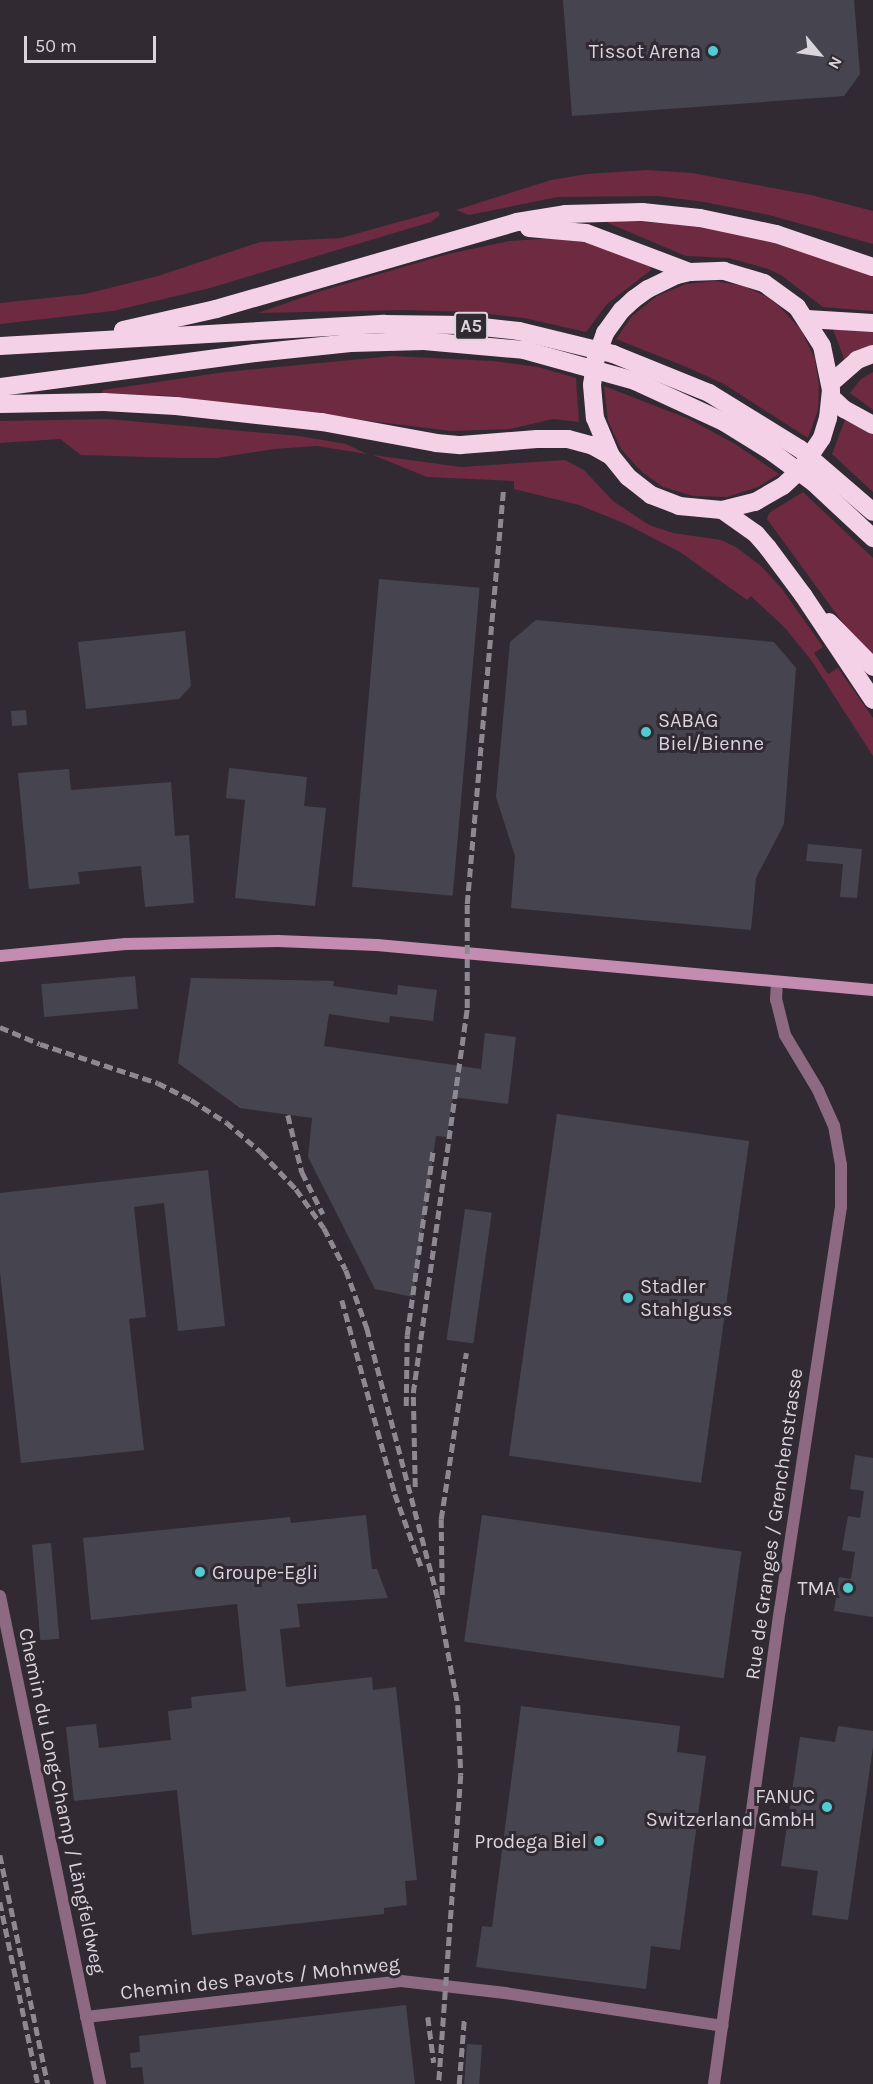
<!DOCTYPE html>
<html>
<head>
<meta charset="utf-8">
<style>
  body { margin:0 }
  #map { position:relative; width:873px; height:2084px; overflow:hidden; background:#312a33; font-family:Karla,sans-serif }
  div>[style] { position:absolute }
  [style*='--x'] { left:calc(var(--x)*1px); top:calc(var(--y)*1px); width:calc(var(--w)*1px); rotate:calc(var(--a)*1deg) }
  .green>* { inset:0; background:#6d2a40 }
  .building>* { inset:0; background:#46454f; transform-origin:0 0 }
  .street>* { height:12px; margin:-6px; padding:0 6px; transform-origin:6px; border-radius:6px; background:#8d6a81 }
  .secondary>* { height:12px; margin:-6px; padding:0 6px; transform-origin:6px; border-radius:6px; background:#c48cb1 }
  .highway>* { height:18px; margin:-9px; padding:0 9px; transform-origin:9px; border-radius:9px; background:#f5d1e8 }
  .rail>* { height:4.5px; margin-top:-2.25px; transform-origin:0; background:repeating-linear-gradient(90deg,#8e8990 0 9px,transparent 0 13.5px) }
  .highway-bridge>* { height:18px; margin:-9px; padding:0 9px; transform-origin:9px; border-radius:9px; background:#f5d1e8 }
  .dots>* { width:16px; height:16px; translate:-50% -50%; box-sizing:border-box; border:3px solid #312a33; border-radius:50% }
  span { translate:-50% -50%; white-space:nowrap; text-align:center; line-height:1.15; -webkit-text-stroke:6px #312a33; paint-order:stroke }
  .shield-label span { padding:2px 4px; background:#312a33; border:2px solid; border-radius:4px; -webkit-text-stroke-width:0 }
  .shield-label { font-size:18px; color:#d9d5db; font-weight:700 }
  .poi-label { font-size:20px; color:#d9d5db }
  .right { translate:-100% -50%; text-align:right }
  .left { translate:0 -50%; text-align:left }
  .street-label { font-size:20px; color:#d9d5db }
  .north { position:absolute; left:789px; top:24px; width:60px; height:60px; -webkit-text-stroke:4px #312a33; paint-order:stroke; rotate:119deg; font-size:16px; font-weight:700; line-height:24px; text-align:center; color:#d9d5db }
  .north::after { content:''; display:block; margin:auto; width:21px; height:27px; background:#d9d5db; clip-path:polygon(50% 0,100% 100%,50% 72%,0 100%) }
  .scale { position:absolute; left:24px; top:36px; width:132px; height:27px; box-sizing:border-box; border:3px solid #d9d5db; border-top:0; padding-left:8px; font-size:18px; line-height:21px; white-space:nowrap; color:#d9d5db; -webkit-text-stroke:4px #312a33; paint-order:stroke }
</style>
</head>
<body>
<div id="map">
  <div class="green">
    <div style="clip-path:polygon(647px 170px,692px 173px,811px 195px,873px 211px,873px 244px,769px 215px,704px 202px,658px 196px,558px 197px,469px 215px,456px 210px,551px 180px,587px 174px)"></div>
    <div style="clip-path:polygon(438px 211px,440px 215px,431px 222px,210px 288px,113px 311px,0 324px,0 303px,85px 294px,158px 276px,260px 242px,341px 238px)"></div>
    <div style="clip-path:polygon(608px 220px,692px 225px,762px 239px,831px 261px,873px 276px,873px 311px,823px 307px,781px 275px,768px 269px,729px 258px,686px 256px,608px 223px)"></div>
    <div style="clip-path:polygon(555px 238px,594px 244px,650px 267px,651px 270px,607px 304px,586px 332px,524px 318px,472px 312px,402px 310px,258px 313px,321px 291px,448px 254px,509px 241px)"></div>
    <div style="clip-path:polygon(715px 281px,744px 286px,767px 297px,780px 307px,801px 330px,815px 359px,819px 387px,818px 410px,808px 438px,724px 384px,689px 368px,616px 339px,632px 316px,657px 296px,686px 284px)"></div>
    <div style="clip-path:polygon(833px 329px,873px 330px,873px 347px,844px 359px)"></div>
    <div style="clip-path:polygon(393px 356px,493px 361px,538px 367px,576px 378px,579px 422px,553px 419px,510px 429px,451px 431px,171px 396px,102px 393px,103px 390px,225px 372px)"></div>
    <div style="clip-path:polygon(873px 372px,873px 410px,850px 393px,861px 379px)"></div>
    <div style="clip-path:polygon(604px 386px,689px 419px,735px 444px,779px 474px,758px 487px,727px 497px,693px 496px,663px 487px,642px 472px,621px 449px,608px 421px)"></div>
    <div style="clip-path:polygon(108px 419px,299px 436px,346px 444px,367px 454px,317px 446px,274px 449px,217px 458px,180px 458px,81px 455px,60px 439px,0 443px,0 421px)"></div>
    <div style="clip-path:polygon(845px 420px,873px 434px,873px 492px,832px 454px)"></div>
    <div style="clip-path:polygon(373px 455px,461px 467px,565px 460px,584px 470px,613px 501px,649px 525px,673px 533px,721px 540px,736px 547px,761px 566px,782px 589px,823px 647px,814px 653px,828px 674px,838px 668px,873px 718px,873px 756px,811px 660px,785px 628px,751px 596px,747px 600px,680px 552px,626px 524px,579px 505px,514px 489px,514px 481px,427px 477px)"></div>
    <div style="clip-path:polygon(803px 492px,873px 558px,873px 657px,851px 634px,767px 519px,769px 513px)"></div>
  </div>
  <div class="building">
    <div style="clip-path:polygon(563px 0,854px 0,860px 74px,844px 96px,572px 116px)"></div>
    <div style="left:379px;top:579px;width:101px;height:309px;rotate:5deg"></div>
    <div style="clip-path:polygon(536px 620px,774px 642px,796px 668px,784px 824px,756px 878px,751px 930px,511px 908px,515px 856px,496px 797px,510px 642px)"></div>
    <div style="clip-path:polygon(185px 631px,191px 686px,179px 699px,86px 709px,78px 642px)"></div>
    <div style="left:26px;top:710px;width:15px;height:15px;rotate:86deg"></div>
    <div style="clip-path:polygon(229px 768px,307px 777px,304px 806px,326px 808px,315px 906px,235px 898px,245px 800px,226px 798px)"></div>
    <div style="clip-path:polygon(69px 769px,71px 790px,171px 782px,175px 836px,189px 835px,194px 903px,145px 907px,141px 866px,78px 872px,80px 884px,29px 889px,18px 773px)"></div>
    <div style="clip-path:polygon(808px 844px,862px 849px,857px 898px,840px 897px,843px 864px,806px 861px)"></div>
    <div style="left:135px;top:976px;width:33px;height:94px;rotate:85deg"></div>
    <div style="clip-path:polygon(191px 978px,334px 981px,333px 986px,397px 995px,398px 985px,437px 990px,433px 1021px,390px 1016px,389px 1023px,329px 1014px,324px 1046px,481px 1069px,485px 1033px,516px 1037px,508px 1104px,453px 1097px,447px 1137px,436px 1136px,413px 1297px,375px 1289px,308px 1157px,312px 1118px,240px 1108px,178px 1063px)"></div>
    <div style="left:557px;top:1114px;width:194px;height:345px;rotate:8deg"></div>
    <div style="clip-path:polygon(208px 1170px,225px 1326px,178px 1331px,164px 1203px,134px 1207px,146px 1317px,129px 1319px,144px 1450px,21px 1463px,0 1272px,0 1193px)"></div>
    <div style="left:465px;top:1209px;width:27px;height:132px;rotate:8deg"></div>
    <div style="clip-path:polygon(855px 1455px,873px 1458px,873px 1617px,834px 1611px,839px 1577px,851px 1579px,855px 1552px,842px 1550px,848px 1516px,860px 1518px,864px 1491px,850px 1489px)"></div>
    <div style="clip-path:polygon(366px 1515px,372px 1569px,377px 1569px,388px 1598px,297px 1604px,300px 1627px,280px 1629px,286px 1687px,372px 1677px,373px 1690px,396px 1687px,417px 1880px,405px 1881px,407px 1905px,384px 1908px,384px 1914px,192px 1935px,177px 1790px,74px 1801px,66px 1727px,96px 1724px,99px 1748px,171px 1740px,168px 1711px,192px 1708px,191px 1697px,246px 1691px,237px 1604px,91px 1620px,83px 1538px,290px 1517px,291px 1523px)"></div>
    <div style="left:482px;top:1515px;width:262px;height:128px;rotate:8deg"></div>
    <div style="left:51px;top:1543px;width:96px;height:19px;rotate:85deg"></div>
    <div style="clip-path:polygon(521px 1706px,680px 1726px,677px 1752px,706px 1756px,680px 1950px,651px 1946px,646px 1989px,476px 1967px,482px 1926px,492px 1927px)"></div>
    <div style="clip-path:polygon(838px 1726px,873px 1731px,873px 1747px,848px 1920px,812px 1915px,818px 1871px,781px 1866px,800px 1737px,835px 1742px)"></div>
    <div style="clip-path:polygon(406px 2005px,415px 2084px,144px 2084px,142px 2067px,131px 2068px,130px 2053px,140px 2052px,139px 2036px)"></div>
    <div style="left:467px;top:2044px;width:15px;height:40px;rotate:4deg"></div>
  </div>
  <div class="street">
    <div style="--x:0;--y:1596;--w:498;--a:78.4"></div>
    <div style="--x:86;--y:2017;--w:317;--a:-6.5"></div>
    <div style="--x:401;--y:1981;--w:105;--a:6.6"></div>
    <div style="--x:505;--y:1993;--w:220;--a:8.6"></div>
    <div style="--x:714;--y:2084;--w:479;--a:-82.1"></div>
    <div style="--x:780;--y:1610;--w:408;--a:-81.4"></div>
    <div style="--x:841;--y:1207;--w:42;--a:-90"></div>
    <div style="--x:841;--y:1165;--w:40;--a:-100"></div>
    <div style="--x:834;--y:1126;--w:39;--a:-114"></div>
    <div style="--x:818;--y:1090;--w:64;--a:-121"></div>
    <div style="--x:785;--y:1035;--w:36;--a:-104"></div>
    <div style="--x:776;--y:1000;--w:18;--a:-87"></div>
  </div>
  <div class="secondary">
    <div style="--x:0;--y:956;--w:126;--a:-5.5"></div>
    <div style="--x:125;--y:944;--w:153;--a:-1.1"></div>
    <div style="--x:278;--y:941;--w:99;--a:2.3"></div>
    <div style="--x:377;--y:945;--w:498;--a:5.2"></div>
  </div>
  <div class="highway">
    <div style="--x:529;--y:228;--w:57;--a:5"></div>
    <div style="--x:586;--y:233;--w:111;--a:20.6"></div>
    <div style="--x:807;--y:319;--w:66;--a:3.5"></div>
    <div style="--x:123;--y:330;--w:95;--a:-12.7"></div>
    <div style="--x:216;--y:309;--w:313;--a:-16.1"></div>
    <div style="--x:517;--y:222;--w:50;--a:-9.3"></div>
    <div style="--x:566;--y:214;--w:76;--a:-1.5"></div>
    <div style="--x:642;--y:212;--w:58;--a:5.9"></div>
    <div style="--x:700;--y:218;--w:78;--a:11.9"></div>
    <div style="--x:776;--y:234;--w:102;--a:18.8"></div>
    <div style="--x:605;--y:333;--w:29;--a:-54"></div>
    <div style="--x:622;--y:310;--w:16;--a:-43"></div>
    <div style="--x:634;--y:299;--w:17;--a:-36"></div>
    <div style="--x:648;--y:289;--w:32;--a:-26"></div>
    <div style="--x:677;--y:275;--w:13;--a:-13"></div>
    <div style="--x:690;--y:272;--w:34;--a:-2"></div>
    <div style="--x:724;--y:271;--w:42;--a:16.7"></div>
    <div style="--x:764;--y:283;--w:41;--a:36"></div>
    <div style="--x:797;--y:307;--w:46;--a:57.3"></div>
    <div style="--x:822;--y:346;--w:45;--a:78.4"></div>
    <div style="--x:831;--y:390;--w:28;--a:96"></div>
    <div style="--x:828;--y:418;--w:21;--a:107"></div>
    <div style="--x:0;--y:346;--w:385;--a:-3.3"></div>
    <div style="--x:384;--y:324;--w:80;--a:0.7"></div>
    <div style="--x:464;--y:325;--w:55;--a:6.2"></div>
    <div style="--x:519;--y:331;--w:97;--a:13.7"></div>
    <div style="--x:613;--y:354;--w:104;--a:22.1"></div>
    <div style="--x:709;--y:393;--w:107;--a:31.6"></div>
    <div style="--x:800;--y:449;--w:96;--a:40.8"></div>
    <div style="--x:831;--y:383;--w:35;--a:-41"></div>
    <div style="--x:857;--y:360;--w:17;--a:-21"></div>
    <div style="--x:592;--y:385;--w:33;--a:85"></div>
    <div style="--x:595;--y:418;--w:41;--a:67.2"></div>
    <div style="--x:611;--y:456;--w:27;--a:51"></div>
    <div style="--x:628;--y:477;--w:29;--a:38"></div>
    <div style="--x:651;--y:495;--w:30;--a:21"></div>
    <div style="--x:679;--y:506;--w:43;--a:5.3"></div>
    <div style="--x:722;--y:510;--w:34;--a:-14"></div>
    <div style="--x:755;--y:502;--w:32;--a:-30"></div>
    <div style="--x:0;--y:387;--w:257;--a:-7.6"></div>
    <div style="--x:255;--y:353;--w:96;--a:-6"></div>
    <div style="--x:350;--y:343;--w:74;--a:-1.5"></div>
    <div style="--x:424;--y:341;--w:100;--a:5.1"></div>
    <div style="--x:524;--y:350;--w:115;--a:15.6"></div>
    <div style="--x:635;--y:381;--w:98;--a:24.7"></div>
    <div style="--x:724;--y:422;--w:57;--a:32"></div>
    <div style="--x:772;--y:452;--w:52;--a:36.4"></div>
    <div style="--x:814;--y:483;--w:81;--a:43"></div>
    <div style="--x:831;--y:397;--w:18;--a:43"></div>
    <div style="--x:844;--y:409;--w:33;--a:29"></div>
    <div style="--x:0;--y:404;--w:104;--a:-1.1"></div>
    <div style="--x:104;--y:402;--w:72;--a:3.2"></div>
    <div style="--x:176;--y:406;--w:147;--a:6.3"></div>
    <div style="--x:322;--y:422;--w:116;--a:10.4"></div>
    <div style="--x:436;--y:443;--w:25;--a:5"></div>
    <div style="--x:461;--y:445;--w:76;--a:-4.5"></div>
    <div style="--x:537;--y:439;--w:31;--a:0"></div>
    <div style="--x:568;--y:439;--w:24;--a:15"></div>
    <div style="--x:591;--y:445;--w:23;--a:29"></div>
    <div style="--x:722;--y:510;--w:42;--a:35.2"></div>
    <div style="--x:756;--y:534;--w:18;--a:49"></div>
    <div style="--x:768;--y:548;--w:59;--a:53.3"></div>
    <div style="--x:803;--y:595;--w:126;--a:56.3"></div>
    <div style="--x:829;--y:622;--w:63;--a:45.6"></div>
  </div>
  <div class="rail">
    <div style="--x:0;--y:1027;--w:43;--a:23"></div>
    <div style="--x:40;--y:1044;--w:124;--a:18.3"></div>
    <div style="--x:158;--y:1083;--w:37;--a:27"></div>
    <div style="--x:191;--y:1100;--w:41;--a:32.2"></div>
    <div style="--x:226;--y:1122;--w:46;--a:40.6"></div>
    <div style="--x:261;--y:1152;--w:51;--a:46.6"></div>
    <div style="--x:296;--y:1189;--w:48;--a:54.3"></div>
    <div style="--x:324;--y:1228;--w:47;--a:62.4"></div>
    <div style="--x:346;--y:1270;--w:62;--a:70.1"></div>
    <div style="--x:367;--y:1328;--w:280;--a:75.3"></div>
    <div style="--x:438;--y:1599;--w:108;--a:79.3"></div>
    <div style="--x:458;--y:1705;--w:70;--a:87.5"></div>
    <div style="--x:461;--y:1775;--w:310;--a:94.1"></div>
    <div style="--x:288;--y:1115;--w:59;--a:76.2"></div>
    <div style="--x:302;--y:1172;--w:47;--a:63.4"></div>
    <div style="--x:342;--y:1300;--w:201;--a:74.7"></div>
    <div style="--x:395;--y:1494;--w:77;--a:70.1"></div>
    <div style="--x:406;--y:1406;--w:71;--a:-89.2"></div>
    <div style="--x:407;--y:1335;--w:187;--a:-82"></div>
    <div style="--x:415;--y:1487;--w:94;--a:-91.2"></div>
    <div style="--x:413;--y:1393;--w:389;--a:-82"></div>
    <div style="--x:467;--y:1008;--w:104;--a:-90"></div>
    <div style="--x:467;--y:904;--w:414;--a:-85"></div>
    <div style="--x:442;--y:1595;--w:76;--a:-90.8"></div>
    <div style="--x:441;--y:1519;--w:168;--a:-81.4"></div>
    <div style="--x:0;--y:1855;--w:234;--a:78.2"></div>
    <div style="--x:0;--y:1902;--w:186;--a:78.2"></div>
    <div style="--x:428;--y:2017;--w:46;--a:82.6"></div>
    <div style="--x:459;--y:2084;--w:64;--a:-85.5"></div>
  </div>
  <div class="highway-bridge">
    <div style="--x:592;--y:385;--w:27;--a:-82"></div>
    <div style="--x:596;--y:358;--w:27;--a:-70"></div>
    <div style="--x:783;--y:486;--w:25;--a:-43"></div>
    <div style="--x:801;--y:469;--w:37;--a:-56"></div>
  </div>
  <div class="dots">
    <div style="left:713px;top:51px;background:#51ccd3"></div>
    <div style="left:646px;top:732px;background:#51ccd3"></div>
    <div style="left:628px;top:1298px;background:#51ccd3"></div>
    <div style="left:200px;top:1572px;background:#51ccd3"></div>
    <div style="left:848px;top:1588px;background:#51ccd3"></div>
    <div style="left:827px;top:1807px;background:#51ccd3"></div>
    <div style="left:599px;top:1841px;background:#51ccd3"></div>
  </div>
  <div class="shield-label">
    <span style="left:471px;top:326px">A5</span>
  </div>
  <div class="poi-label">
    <span class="right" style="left:701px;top:51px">Tissot Arena</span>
    <span class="left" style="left:658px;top:732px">SABAG<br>Biel/Bienne</span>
    <span class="left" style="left:640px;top:1298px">Stadler<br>Stahlguss</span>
    <span class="left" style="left:212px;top:1572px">Groupe-Egli</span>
    <span class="right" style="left:836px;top:1588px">TMA</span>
    <span class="right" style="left:815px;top:1808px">FANUC<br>Switzerland GmbH</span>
    <span class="right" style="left:587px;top:1841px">Prodega Biel</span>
  </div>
  <div class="street-label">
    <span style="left:774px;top:1524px;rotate:-82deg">Rue de Granges / Grenchenstrasse</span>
    <span style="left:62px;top:1801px;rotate:78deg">Chemin du Long-Champ / Längfeldweg</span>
    <span style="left:260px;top:1978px;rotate:-6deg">Chemin des Pavots / Mohnweg</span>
  </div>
  <div class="north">N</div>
  <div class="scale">50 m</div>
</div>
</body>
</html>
